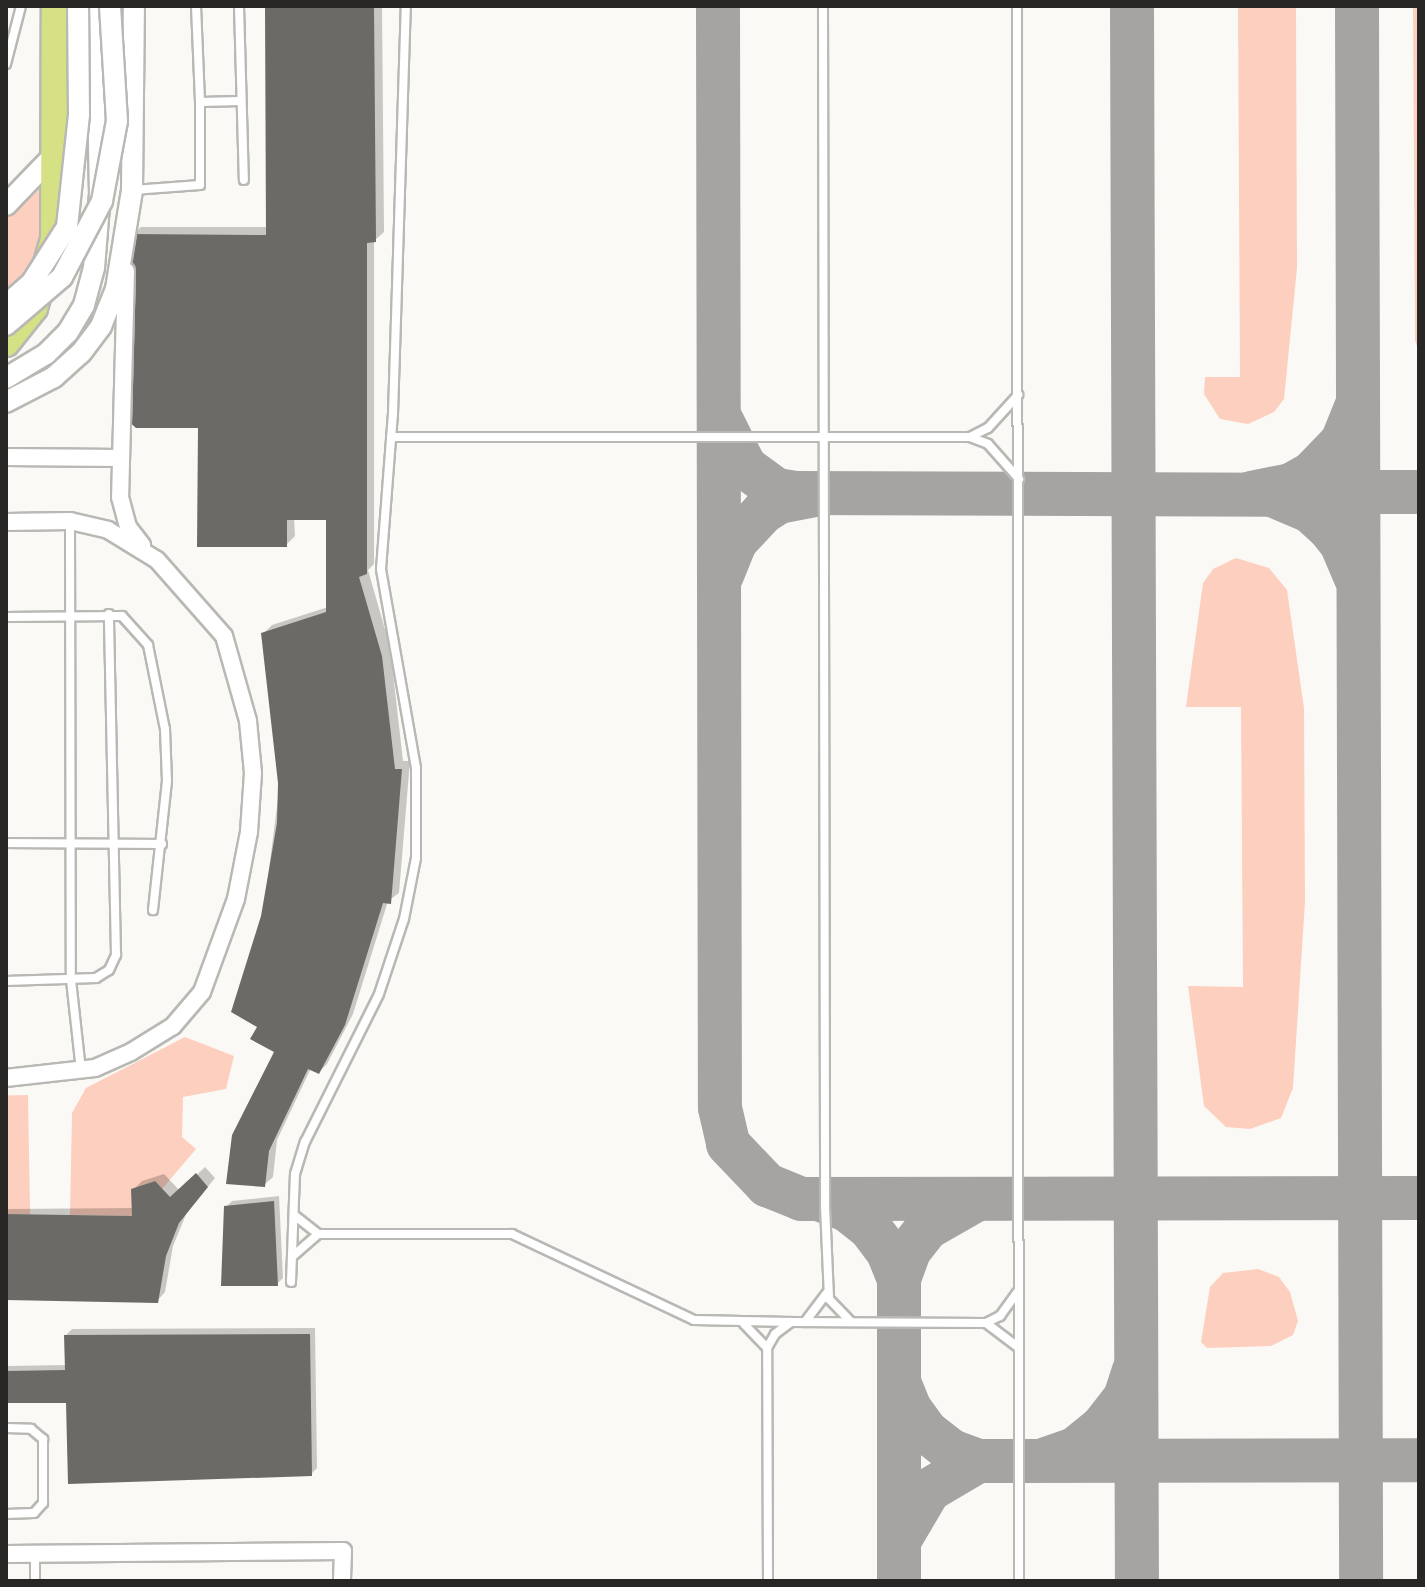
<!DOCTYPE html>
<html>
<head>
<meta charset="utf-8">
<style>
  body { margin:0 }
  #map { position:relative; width:1425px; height:1587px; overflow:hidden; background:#fbf9f5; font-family:Roboto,sans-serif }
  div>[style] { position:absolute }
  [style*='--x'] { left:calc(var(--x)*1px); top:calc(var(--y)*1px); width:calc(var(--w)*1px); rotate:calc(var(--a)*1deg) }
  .green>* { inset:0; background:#fdcfbe; transform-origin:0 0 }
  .shadow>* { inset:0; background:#0003 }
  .taxiway>* { height:44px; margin:-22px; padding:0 22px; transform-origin:22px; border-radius:22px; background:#a6a4a2 }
  .building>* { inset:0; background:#6c6a67 }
  .roads { filter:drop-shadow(2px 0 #b9b8b4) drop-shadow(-2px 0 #b9b8b4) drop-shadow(0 2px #b9b8b4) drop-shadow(0 -2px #b9b8b4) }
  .service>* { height:8px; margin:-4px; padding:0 4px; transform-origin:4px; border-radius:4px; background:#fff }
  .minor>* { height:16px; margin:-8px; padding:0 8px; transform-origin:8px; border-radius:8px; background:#fff }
  .tertiary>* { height:20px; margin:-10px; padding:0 10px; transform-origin:10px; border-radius:10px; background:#fff }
  .trunk>* { height:26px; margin:-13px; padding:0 13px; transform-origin:13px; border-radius:13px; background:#d6e084 }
  .bridges { filter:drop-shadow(2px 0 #b9b8b4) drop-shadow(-2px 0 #b9b8b4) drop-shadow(0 2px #b9b8b4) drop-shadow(0 -2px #b9b8b4) }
  .tertiary-bridge>* { height:20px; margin:-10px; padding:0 10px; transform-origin:10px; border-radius:10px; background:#fff }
  span { translate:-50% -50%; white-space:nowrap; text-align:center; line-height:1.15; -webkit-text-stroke:8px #fff; paint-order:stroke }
  .frame { position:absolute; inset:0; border:8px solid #282726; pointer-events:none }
</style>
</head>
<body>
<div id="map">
  <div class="green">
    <div style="clip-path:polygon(1238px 6px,1296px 6px,1297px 268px,1284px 399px,1274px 412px,1248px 424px,1220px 419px,1204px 394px,1205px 377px,1240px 377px)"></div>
    <div style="clip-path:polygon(1413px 6px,1419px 6px,1419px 353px,1415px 340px)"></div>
    <div style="clip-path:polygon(41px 188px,38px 259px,6px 294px,6px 219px)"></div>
    <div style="clip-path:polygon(1236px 558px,1269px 568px,1287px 590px,1304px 708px,1305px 902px,1293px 1088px,1281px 1118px,1250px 1129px,1226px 1127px,1204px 1106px,1188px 986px,1243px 987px,1241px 707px,1186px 707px,1203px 583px,1213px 569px)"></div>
    <div style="clip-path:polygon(185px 1037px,234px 1056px,226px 1089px,183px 1097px,182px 1137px,196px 1149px,162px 1189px,154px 1181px,132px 1189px,132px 1216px,70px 1215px,72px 1113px,86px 1088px)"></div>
    <div style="left:28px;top:1095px;width:119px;height:22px;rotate:89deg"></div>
    <div style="clip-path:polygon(1258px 1269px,1279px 1277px,1290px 1292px,1298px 1321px,1293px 1335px,1271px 1346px,1207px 1348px,1201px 1342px,1210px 1287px,1223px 1273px)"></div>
  </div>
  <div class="shadow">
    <div style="clip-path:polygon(267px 6px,382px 6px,384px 232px,374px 241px,374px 564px,368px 570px,390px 647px,403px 761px,410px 761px,399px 893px,388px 901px,353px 1014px,327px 1064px,319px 1072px,311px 1068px,277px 1140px,273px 1177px,264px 1185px,277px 1051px,260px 1027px,263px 916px,280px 783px,263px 634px,272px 625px,328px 607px,328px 518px,294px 518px,295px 536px,286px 545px,200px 426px,132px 235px,141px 227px,268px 227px)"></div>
    <div style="clip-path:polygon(205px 1167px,215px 1178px,187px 1212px,173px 1246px,165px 1292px,157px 1301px,6px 1298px,6px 1209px,134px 1208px,134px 1189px,142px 1181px,164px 1174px,180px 1191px)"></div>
    <div style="clip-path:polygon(279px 1196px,283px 1278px,277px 1284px,226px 1207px,232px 1201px)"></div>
    <div style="clip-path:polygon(315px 1328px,317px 1468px,311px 1474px,68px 1400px,6px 1401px,6px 1366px,67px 1365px,66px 1335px,72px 1329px)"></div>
  </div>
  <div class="taxiway">
    <div style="--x:718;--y:6;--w:1102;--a:89.9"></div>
    <div style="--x:720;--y:1108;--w:37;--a:77"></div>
    <div style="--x:728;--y:1144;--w:57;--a:46.4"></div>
    <div style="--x:767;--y:1185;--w:37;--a:22"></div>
    <div style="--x:801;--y:1199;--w:618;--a:-0.09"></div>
    <div style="--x:1132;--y:6;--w:1575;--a:89.82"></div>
    <div style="--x:1357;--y:6;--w:1575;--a:89.85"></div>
    <div style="--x:722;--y:421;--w:51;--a:63.4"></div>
    <div style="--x:745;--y:467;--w:39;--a:36"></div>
    <div style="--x:777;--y:490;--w:19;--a:9"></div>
    <div style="--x:796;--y:493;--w:476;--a:0.2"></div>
    <div style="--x:1272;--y:495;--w:41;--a:22.8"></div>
    <div style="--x:1310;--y:511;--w:24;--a:42"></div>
    <div style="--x:1328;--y:527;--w:21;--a:51"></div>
    <div style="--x:1341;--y:543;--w:38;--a:67"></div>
    <div style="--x:1329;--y:492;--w:90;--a:0"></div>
    <div style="--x:1251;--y:493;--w:41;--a:-11.3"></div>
    <div style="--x:1291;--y:485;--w:23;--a:-29"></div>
    <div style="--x:1311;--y:474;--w:45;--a:-45.9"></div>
    <div style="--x:1342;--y:442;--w:38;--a:-68"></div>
    <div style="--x:722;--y:575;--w:37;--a:-68"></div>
    <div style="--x:736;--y:541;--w:40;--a:-47"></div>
    <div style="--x:763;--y:512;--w:19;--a:-32"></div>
    <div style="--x:779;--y:502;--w:36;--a:-11"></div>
    <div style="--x:821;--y:1200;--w:28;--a:21"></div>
    <div style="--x:847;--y:1210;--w:29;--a:38"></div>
    <div style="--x:870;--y:1228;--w:30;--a:53"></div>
    <div style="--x:888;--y:1252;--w:29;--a:68"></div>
    <div style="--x:899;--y:1382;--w:29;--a:68"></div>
    <div style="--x:910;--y:1409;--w:29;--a:54"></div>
    <div style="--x:927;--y:1432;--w:31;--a:38"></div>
    <div style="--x:951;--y:1451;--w:29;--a:20"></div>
    <div style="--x:978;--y:1461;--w:441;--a:-0.1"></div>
    <div style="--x:1046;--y:1459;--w:31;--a:-19"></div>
    <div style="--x:1075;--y:1449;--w:36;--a:-39"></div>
    <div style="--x:1103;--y:1426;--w:36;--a:-52"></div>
    <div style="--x:1125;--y:1398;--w:28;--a:-72"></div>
    <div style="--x:899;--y:1541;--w:59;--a:-59.5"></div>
    <div style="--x:929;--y:1490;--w:57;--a:-30.6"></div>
    <div style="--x:899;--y:1581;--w:302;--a:-90"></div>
    <div style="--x:899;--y:1279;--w:30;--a:-70"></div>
    <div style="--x:909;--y:1251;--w:29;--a:-52"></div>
    <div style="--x:927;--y:1228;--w:56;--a:-29.7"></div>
  </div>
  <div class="building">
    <div style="clip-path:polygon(265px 6px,374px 6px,376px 242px,367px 243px,367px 574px,359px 577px,382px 656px,395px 769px,402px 769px,391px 904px,383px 903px,345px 1025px,319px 1074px,308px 1069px,269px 1151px,265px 1187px,226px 1184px,232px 1135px,274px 1052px,250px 1039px,257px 1027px,231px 1012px,261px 916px,277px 823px,278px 783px,261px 633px,326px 612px,326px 520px,287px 520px,287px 547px,197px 547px,198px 428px,136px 428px,126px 419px,130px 234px,266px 235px)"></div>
    <div style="clip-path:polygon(196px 1173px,208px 1187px,179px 1223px,166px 1256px,158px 1303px,6px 1300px,6px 1214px,132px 1216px,131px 1189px,155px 1181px,170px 1197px)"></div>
    <div style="clip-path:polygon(274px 1201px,278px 1286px,221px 1286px,224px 1206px)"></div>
    <div style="clip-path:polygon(310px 1334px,312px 1476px,68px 1484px,66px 1403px,6px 1403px,6px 1371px,65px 1370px,64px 1335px)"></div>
  </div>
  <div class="roads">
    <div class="service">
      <div style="--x:196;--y:6;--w:96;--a:87.6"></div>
      <div style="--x:239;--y:6;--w:174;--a:88.4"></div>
      <div style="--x:823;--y:6;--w:1200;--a:89.9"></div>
      <div style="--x:825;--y:1206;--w:93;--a:87.5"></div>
      <div style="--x:829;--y:1299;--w:32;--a:46"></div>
      <div style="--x:1017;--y:6;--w:1575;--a:89.93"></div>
      <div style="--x:6;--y:64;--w:60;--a:-75.5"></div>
      <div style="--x:133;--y:190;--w:67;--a:-4.3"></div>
      <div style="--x:200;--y:185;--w:83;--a:-90"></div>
      <div style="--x:200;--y:102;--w:41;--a:-1.4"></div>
      <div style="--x:391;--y:437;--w:579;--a:0"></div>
      <div style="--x:970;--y:437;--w:20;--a:-27"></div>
      <div style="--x:988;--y:428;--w:45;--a:-47.7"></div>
      <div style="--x:970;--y:437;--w:19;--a:21"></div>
      <div style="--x:988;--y:444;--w:47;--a:48.5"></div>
      <div style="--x:70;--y:522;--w:458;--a:89.9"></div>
      <div style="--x:71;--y:980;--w:91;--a:83.7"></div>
      <div style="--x:6;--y:617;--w:116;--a:-0.5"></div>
      <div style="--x:122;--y:616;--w:39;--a:48"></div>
      <div style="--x:148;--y:645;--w:86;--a:78.6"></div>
      <div style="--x:165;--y:729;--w:52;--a:87.8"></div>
      <div style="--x:167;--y:781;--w:130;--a:96.2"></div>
      <div style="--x:6;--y:843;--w:156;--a:0.4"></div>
      <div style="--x:6;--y:981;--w:90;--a:-1.9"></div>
      <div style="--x:96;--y:978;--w:15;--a:-32"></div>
      <div style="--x:109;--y:970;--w:17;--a:-65"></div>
      <div style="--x:116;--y:955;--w:341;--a:-91.2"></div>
      <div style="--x:294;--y:1215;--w:31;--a:38"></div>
      <div style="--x:318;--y:1234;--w:194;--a:0"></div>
      <div style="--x:512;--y:1234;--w:201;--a:25.3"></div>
      <div style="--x:694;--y:1320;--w:97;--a:1.2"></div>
      <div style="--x:293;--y:1256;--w:33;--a:-41"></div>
      <div style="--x:291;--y:1282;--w:108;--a:-87.9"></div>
      <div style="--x:295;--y:1174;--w:34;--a:-73"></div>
      <div style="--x:305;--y:1142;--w:165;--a:-63.4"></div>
      <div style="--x:379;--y:994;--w:79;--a:-71.6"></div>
      <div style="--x:404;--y:919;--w:62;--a:-78.9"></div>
      <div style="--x:416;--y:858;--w:90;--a:-90"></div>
      <div style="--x:416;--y:768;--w:202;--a:-100"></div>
      <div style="--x:381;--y:569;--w:155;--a:-85.6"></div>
      <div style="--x:393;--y:414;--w:408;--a:-88.2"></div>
      <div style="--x:805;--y:1322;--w:36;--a:-53"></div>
      <div style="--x:986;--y:1323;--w:16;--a:-27"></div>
      <div style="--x:1000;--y:1316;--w:29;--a:-54"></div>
      <div style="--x:744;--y:1324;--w:33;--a:46"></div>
      <div style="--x:6;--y:1428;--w:25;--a:2"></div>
      <div style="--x:31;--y:1429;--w:16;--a:40"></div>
      <div style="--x:43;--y:1439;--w:64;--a:90"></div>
      <div style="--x:43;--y:1503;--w:13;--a:132"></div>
      <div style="--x:34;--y:1513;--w:28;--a:178"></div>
      <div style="--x:35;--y:1581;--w:27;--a:-90"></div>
      <div style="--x:768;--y:1581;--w:233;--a:-90.2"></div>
      <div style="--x:767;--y:1348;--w:16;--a:-60"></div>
      <div style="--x:775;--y:1334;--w:20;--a:-37"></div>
      <div style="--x:791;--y:1322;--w:195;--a:0.3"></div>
      <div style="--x:986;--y:1323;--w:39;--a:37"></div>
    </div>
    <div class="minor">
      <div style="--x:126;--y:271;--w:226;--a:91.5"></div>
      <div style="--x:120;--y:497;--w:31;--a:75"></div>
      <div style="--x:128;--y:527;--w:23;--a:52"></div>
      <div style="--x:6;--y:457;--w:114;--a:0.5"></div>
      <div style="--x:6;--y:522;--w:64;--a:-0.9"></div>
      <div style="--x:70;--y:521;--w:39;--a:13"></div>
      <div style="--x:108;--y:530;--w:57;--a:31.5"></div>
      <div style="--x:157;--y:560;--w:101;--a:48.6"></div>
      <div style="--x:224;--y:636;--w:88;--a:74.2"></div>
      <div style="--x:248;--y:721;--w:52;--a:84.5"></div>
      <div style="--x:253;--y:773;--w:59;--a:93.9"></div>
      <div style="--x:249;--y:832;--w:68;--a:101"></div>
      <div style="--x:236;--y:899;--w:99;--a:110.1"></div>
      <div style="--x:202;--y:992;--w:45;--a:130.5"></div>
      <div style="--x:173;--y:1026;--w:49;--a:148.2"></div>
      <div style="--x:131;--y:1052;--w:39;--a:156"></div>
      <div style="--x:95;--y:1068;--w:90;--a:173.6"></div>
      <div style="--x:6;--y:1554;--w:337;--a:-0.5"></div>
      <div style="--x:343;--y:1551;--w:30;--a:92"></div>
    </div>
    <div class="tertiary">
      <div style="--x:6;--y:205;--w:71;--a:-46.1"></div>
      <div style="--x:6;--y:378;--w:47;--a:-31"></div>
      <div style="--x:46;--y:354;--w:31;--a:-45"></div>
      <div style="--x:68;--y:332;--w:31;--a:-59"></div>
      <div style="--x:84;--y:305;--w:38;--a:-75"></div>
      <div style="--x:94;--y:268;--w:75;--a:-85.4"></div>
      <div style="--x:100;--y:193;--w:187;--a:-91.2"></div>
      <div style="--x:6;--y:402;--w:54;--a:-27.5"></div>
      <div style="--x:54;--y:377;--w:36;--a:-42"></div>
      <div style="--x:81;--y:353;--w:34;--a:-53"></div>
      <div style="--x:101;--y:326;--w:40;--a:-68"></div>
      <div style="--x:116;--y:289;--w:100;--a:-80.8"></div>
      <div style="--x:132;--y:190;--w:184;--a:-89.4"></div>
    </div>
    <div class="trunk">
      <div style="--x:6;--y:343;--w:45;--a:-51.3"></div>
      <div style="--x:34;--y:308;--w:72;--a:-73.8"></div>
      <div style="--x:54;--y:239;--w:233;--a:-89.8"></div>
    </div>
  </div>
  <div class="bridges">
    <div class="tertiary-bridge">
      <div style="--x:6;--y:305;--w:35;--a:-41"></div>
      <div style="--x:32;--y:282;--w:65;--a:-57.5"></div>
      <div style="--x:67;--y:227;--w:113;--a:-83.9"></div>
      <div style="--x:79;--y:115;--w:109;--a:-90.5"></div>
      <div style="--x:6;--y:325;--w:74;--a:-40.6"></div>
      <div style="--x:62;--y:277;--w:86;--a:-62.2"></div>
      <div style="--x:102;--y:201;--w:81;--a:-79.4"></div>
      <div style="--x:117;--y:121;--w:115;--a:-93.5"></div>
    </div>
  </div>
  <div class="frame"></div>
</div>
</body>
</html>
